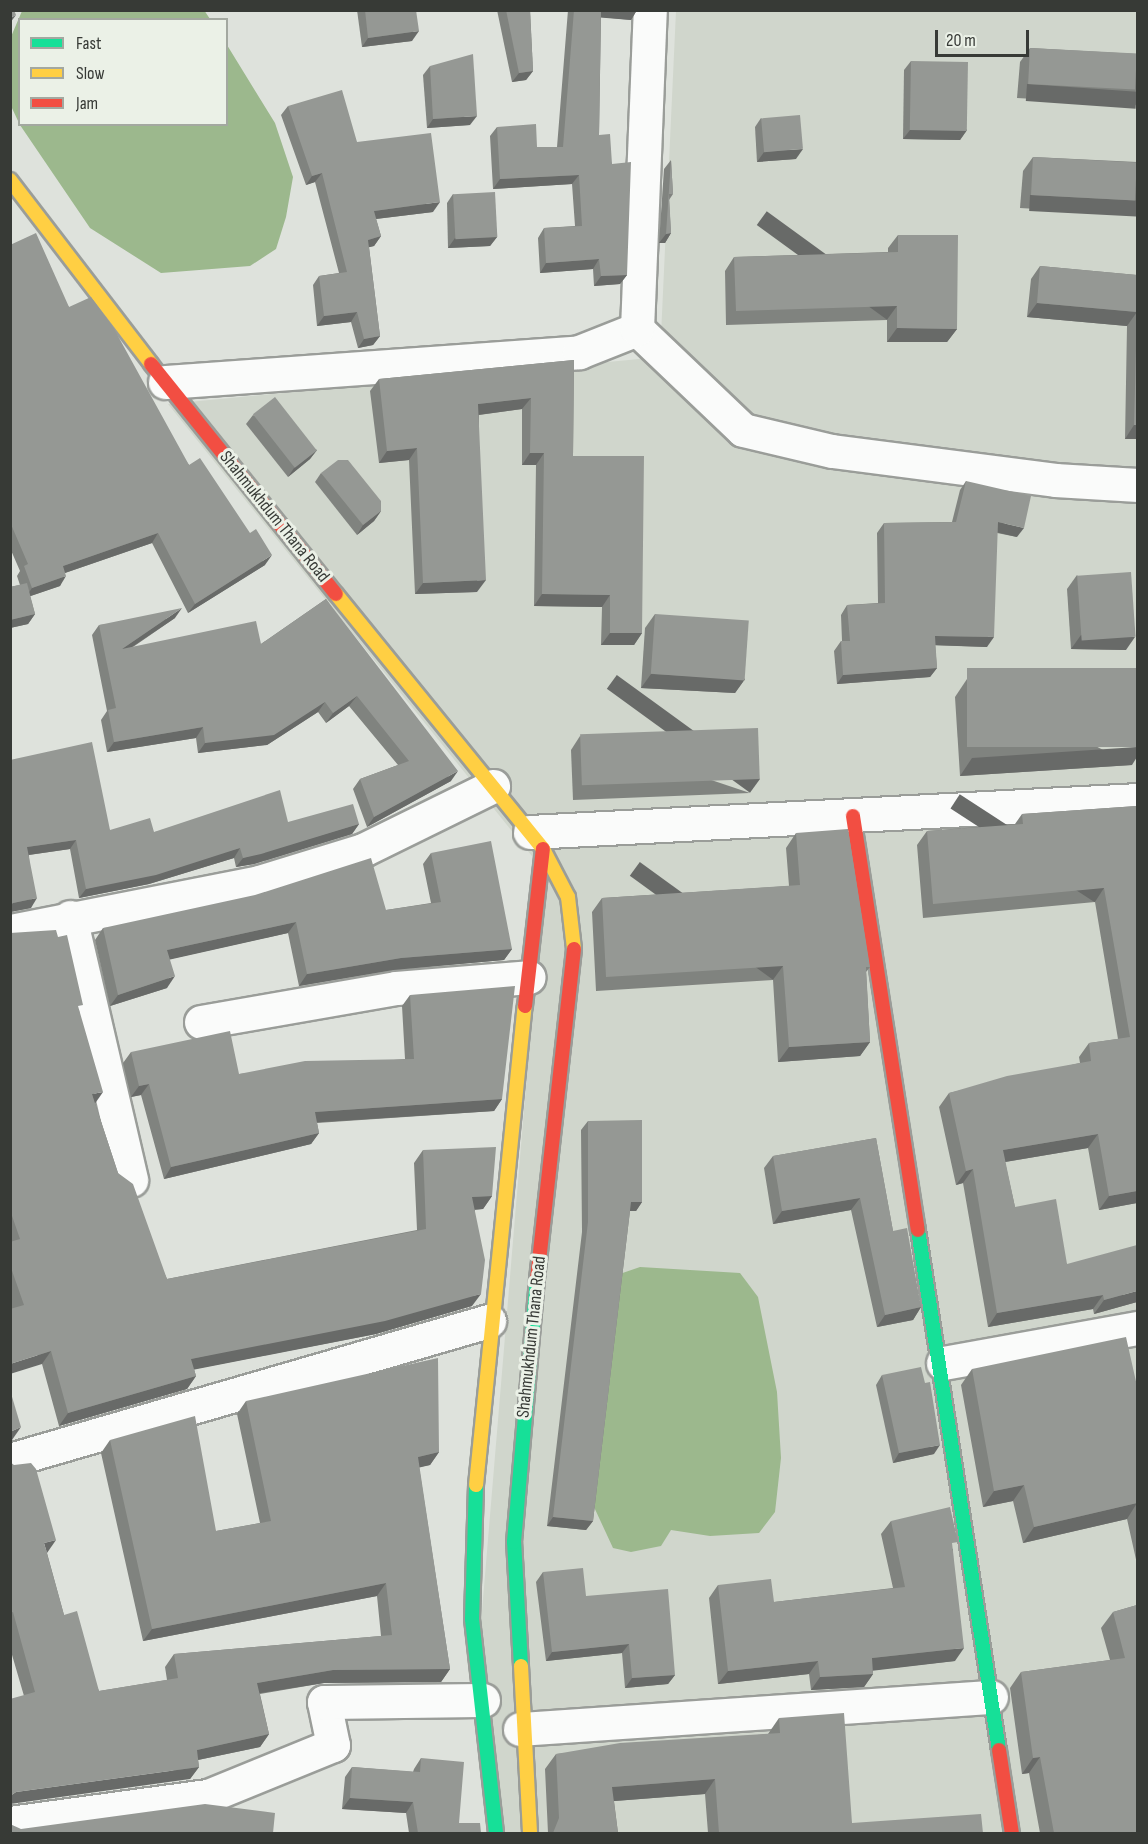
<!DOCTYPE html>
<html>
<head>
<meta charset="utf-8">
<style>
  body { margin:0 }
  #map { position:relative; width:1148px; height:1844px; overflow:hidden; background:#dee2dc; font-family:"Sofia Sans Condensed",sans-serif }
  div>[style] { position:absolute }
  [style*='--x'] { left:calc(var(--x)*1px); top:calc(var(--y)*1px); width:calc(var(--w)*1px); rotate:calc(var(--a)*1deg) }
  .built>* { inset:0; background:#d0d6cc }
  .water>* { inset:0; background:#9cb88d }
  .roads { filter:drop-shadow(2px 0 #9a9d99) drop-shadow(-2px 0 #9a9d99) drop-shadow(0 2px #9a9d99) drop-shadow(0 -2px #9a9d99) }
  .street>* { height:33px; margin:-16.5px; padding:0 16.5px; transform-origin:16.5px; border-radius:16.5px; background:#fafbfa }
  .fast>* { height:14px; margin:-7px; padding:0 7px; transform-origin:7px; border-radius:7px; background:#16e098 }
  .slow>* { height:14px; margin:-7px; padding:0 7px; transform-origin:7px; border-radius:7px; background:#ffcf43 }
  .jam>* { height:14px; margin:-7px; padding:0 7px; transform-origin:7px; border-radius:7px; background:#f24e42 }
  .wall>* { inset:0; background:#80837f }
  .shaded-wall>* { inset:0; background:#686a68; transform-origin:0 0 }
  .building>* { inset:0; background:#959894; transform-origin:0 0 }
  span { translate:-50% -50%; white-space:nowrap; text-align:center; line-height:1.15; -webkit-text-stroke:6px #ebf1e7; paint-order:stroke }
  .street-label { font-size:18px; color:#373a36 }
  .frame { position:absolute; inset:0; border:12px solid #373a36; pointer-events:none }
  .legend { position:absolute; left:18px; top:18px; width:210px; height:108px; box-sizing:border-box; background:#ebf1e7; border:2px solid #a3a8a0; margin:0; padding:8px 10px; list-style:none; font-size:18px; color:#373a36 }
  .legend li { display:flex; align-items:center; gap:12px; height:30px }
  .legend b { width:30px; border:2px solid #a3a8a0 }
  .scale { position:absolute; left:935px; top:30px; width:94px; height:27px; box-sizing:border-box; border:3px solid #373a36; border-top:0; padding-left:8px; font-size:18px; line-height:21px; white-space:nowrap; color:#373a36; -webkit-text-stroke:4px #ebf1e7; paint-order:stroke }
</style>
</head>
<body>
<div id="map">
  <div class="built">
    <div style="clip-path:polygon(676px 11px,1137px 11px,1137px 1833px,502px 1833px,481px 1623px,544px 871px,168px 404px,660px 357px)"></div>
  </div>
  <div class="water">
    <div style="clip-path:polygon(204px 10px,210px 19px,20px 20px,19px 123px,11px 106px,10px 39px,22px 11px)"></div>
    <div style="clip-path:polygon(227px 45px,275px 123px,293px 177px,286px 217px,276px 249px,250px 266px,161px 273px,90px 228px,20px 125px,226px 124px)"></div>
    <div style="clip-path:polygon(640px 1267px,740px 1273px,758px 1297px,777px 1392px,781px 1458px,775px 1512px,759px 1533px,710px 1536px,671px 1530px,661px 1546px,631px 1552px,613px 1548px,594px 1507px,611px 1277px)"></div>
  </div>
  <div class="roads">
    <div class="street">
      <div style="--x:637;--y:329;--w:146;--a:43.6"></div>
      <div style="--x:743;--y:430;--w:91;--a:13.3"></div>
      <div style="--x:832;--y:451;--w:225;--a:7.4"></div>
      <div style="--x:1055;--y:480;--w:83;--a:3.4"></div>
      <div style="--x:165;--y:382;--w:415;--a:-4.1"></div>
      <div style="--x:579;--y:352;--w:62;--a:-21.6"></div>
      <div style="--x:637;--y:329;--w:319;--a:-87.7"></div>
      <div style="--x:530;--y:832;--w:609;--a:-3.01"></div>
      <div style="--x:70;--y:917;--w:270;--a:76.9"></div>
      <div style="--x:10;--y:931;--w:254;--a:-11.1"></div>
      <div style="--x:259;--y:882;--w:109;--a:-17.1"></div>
      <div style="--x:363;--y:850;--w:145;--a:-26.2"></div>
      <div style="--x:201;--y:1022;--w:198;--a:-9.9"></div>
      <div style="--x:396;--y:988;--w:133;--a:-4.7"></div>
      <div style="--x:943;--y:1363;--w:198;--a:-10.2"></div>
      <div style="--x:10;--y:1460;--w:499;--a:-16.2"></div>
      <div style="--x:520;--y:1729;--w:472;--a:-3.9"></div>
      <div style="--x:10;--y:1823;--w:200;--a:-7.8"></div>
      <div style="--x:208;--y:1796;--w:135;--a:-22.2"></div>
      <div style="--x:333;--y:1745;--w:44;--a:-101.8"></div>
      <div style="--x:324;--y:1702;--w:159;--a:-0.7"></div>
    </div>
    <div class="fast">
      <div style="--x:918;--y:1230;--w:526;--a:81.15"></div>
      <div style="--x:476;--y:1485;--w:134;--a:91.7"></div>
      <div style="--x:472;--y:1619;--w:216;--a:83.6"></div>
      <div style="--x:521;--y:1666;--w:124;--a:-93.2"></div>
      <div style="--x:514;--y:1542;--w:264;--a:-85"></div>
    </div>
    <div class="slow">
      <div style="--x:10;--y:180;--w:232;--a:52.5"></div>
      <div style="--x:336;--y:594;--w:328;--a:50.9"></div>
      <div style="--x:543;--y:849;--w:54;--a:62.5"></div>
      <div style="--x:568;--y:897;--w:52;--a:83.4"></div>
      <div style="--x:476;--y:1485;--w:481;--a:-84.2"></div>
      <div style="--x:521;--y:1666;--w:168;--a:86.9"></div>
    </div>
    <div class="jam">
      <div style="--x:151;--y:364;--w:295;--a:51.2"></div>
      <div style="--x:853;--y:816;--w:419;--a:81.1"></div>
      <div style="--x:525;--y:1006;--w:158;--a:-83.5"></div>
      <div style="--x:537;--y:1279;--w:332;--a:-83.6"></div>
      <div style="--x:999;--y:1750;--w:85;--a:81.2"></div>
    </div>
  </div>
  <div class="wall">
    <div style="clip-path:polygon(357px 10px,416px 10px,412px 41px,362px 47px)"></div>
    <div style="clip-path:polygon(497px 10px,530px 10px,533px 71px,526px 80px,512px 82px)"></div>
    <div style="clip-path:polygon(568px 10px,637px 10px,631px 20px,601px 17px,599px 135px,612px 164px,627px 275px,620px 284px,594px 286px,593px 269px,540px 273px,538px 238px,544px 228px,575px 226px,572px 184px,493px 189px,490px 136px,497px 127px,537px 147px,557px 147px)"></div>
    <div style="clip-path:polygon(1030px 48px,1137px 54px,1137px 105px,1017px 98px,1020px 62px)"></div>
    <div style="clip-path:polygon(911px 61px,967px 130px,960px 140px,903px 139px,904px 70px)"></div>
    <div style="clip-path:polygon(430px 66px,470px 125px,427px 128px,423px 75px)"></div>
    <div style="clip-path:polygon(288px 106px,357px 142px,433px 212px,376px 219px,381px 236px,374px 246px,369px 247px,380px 336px,373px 345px,358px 348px,351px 322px,317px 326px,313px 285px,319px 276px,339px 273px,315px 182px,306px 185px,281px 115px)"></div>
    <div style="clip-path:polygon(761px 118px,796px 159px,757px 162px,755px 127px)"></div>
    <div style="clip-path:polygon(1033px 157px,1137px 162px,1137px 215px,1020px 208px,1023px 171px)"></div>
    <div style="clip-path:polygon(671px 160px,673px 194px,669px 200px,671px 233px,665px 243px,659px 243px,664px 169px)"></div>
    <div style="clip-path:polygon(453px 194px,497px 237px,490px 246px,448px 248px,447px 203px)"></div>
    <div style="clip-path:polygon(898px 235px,957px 329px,947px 342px,887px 342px,887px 320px,726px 325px,725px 271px,734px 257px,888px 252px,888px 248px)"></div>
    <div style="clip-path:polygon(10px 245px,69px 307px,265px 565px,188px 613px,152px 543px,65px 573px,60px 586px,30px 596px,35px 614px,28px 624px,10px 628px,10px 587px,20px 585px,17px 576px,20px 571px,10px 548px)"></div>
    <div style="clip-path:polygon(1040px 266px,1137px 275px,1137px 439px,1125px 439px,1127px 326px,1027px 317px,1031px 279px)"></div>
    <div style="clip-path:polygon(574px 360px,573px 456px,642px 633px,634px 645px,601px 645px,602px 607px,534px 606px,536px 465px,522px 465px,522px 409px,479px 415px,477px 592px,415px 594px,409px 460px,379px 463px,370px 391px,379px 379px)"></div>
    <div style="clip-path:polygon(253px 415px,317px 450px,310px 459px,288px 477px,246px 424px)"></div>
    <div style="clip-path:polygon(321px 473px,381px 511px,374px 521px,357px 535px,315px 482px)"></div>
    <div style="clip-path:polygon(966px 481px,1017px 537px,997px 533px,987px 647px,935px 645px,937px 668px,930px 677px,837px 684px,834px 651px,841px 641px,842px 641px,841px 615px,847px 605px,878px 603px,877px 533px,884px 523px,952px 522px,960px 490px)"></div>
    <div style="clip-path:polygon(1077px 575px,1126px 650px,1071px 649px,1067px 589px)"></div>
    <div style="clip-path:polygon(326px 599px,451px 781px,367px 827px,353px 789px,360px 779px,398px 765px,349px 706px,326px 723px,318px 712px,267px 745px,198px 753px,196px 738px,107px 752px,101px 720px,107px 711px,92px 635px,99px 625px,175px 618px,133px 647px,261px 644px)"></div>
    <div style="clip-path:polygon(655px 614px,745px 679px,735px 693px,641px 688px,645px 628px)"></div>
    <div style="clip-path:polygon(967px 679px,1132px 765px,960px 776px,955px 697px)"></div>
    <div style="clip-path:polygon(580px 736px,750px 793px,573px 800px,571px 750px)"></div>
    <div style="clip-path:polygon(10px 760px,110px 830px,154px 832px,288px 822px,359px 824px,352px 834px,254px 864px,236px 867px,234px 858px,149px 884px,79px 898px,70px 849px,29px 855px,31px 908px,10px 912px)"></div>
    <div style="clip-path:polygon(1137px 806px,1137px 1203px,1099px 1210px,1088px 1148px,1005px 1162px,1015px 1207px,1067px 1264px,1137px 1302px,1094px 1314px,1093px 1309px,988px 1327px,963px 1183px,956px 1185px,939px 1107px,949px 1093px,1080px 1063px,1079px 1057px,1089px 1043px,1118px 1039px,1095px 902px,923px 918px,917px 845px,927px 831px,1015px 824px,1022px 814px)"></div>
    <div style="clip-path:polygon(796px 833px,870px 967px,866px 972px,870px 1042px,860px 1056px,778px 1062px,773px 980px,596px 991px,592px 912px,602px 898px,789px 886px,786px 848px)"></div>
    <div style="clip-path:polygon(431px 853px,512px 949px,504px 960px,393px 970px,299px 986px,288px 933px,170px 959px,167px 988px,110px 1006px,95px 940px,103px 928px,386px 910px,431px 903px,423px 864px)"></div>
    <div style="clip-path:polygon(10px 933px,79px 1010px,95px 1103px,118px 1173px,167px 1279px,417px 1230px,414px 1163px,423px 1150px,492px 1196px,483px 1209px,475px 1210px,472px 1306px,376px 1334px,194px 1369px,196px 1376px,187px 1389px,59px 1426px,42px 1364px,10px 1305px)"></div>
    <div style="clip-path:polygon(410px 995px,502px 1099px,494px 1111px,317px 1123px,319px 1133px,311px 1144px,164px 1179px,141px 1095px,131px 1097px,123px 1063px,131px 1052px,239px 1074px,405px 1059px,402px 1006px)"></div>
    <div style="clip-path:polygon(588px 1121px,642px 1202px,636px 1211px,630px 1211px,593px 1521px,586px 1530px,547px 1526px,582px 1232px,581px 1130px)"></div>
    <div style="clip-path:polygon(876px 1138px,893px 1231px,921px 1307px,913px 1320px,877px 1327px,851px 1210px,773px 1224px,764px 1168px,773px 1156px)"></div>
    <div style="clip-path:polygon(972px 1369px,1137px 1386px,1137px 1564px,1127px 1519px,1023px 1543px,1013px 1501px,983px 1507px,961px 1385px)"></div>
    <div style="clip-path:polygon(882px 1375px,934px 1454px,893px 1463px,876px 1385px)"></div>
    <div style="clip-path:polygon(246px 1401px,439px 1452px,430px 1465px,419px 1467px,450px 1669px,441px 1682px,324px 1683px,260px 1694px,269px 1734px,260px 1747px,198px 1760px,199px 1767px,190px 1779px,24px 1696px,10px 1648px,10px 1462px,47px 1553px,64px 1615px,99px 1691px,167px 1680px,165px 1667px,174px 1654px,381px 1636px,377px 1596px,143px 1641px,101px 1453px,110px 1440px,216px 1531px,260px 1523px,237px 1414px)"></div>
    <div style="clip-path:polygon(891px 1521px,953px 1549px,955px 1661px,873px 1670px,873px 1674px,864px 1687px,811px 1690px,809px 1674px,718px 1684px,709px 1598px,718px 1585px,774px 1602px,893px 1588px,881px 1534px)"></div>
    <div style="clip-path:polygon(543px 1572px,586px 1596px,675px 1675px,668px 1684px,625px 1688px,622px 1653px,546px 1661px,536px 1582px)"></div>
    <div style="clip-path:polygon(1137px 1605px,1137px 1833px,1040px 1833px,1029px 1773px,1022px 1774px,1010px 1688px,1021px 1672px,1110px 1660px,1101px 1628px,1113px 1612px)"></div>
    <div style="clip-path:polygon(779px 1718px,852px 1823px,983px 1833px,708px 1833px,705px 1794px,614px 1801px,618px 1833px,548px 1833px,545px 1769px,556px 1754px,768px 1734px)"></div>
    <div style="clip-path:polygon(421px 1758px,459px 1823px,481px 1833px,409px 1833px,406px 1813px,342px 1809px,345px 1777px,352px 1767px,413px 1772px,414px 1769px)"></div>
  </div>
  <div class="shaded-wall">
    <div style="clip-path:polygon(599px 10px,637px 10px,631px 20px,594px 17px)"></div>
    <div style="clip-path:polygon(16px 15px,10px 23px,10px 18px)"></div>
    <div style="clip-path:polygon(419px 31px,412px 41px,362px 47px,368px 38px)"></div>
    <div style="clip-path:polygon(533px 71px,526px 80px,512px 82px,519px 73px)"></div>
    <div style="left:1027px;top:84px;width:110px;height:17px;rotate:4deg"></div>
    <div style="clip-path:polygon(477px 116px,470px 125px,427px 128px,433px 119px)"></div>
    <div style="clip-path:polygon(910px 130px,967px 130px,960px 140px,903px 139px)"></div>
    <div style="clip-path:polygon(803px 149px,796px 159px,757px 162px,764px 152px)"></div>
    <div style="clip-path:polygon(322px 173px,315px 182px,306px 185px,312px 176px)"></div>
    <div style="clip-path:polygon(579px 175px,572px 184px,493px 189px,500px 179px)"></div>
    <div style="left:1030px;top:195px;width:107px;height:16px;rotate:3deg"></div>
    <div style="clip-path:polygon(440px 202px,433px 212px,367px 220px,374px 211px)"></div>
    <div style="clip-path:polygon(671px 233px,665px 243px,659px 243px,666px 234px)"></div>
    <div style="clip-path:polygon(381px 236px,374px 246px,362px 249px,368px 240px)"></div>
    <div style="clip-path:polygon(497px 237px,490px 246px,448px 248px,455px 238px)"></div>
    <div style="clip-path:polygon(599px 259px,593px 269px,540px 273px,546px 263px)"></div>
    <div style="clip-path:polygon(627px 275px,620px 284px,594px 286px,601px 276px)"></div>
    <div style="clip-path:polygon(1037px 303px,1137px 312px,1127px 326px,1027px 317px)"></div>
    <div style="left:897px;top:306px;width:17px;height:161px;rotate:126deg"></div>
    <div style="clip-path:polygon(357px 312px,351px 322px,317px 326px,324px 316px)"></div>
    <div style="clip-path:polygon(897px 328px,957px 329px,947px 342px,887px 342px)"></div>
    <div style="clip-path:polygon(380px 336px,373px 345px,358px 348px,364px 339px)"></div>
    <div style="clip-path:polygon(531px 398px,522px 409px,470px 416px,478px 404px)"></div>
    <div style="clip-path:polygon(1134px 425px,1137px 425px,1137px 439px,1125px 439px)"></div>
    <div style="clip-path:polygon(417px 448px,409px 460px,379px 463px,387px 451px)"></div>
    <div style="clip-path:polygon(317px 450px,310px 459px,288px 477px,294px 468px)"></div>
    <div style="clip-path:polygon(530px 453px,544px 453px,536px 465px,522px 465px)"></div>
    <div style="clip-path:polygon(381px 511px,374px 521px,357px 535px,363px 525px)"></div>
    <div style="clip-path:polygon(998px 522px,1024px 528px,1017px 537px,991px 531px)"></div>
    <div style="clip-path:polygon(158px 533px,152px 543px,56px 576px,63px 566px)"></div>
    <div style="clip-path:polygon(272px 555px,265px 565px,188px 613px,195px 604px)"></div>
    <div style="clip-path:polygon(66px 576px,60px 586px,25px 598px,32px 588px)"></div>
    <div style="clip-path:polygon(486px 580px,477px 592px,415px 594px,423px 583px)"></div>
    <div style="clip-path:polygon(542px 594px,610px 595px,602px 607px,534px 606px)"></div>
    <div style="clip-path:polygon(182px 608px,175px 618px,114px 659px,122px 649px)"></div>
    <div style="clip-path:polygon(35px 614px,28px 624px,10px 628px,10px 620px)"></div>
    <div style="clip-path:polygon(610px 633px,642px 633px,634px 645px,601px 645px)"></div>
    <div style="clip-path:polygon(1081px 635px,1135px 637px,1126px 650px,1071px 649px)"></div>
    <div style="clip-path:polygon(935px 636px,994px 637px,987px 647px,928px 645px)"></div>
    <div style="clip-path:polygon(937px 668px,930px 677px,837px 684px,843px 675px)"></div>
    <div style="clip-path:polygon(651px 674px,745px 679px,735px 693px,641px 688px)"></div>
    <div style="clip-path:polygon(357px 696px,349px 706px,326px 723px,333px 713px)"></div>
    <div style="clip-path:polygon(325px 702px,318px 712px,267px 745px,198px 753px,205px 743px)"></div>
    <div style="clip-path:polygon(203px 727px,196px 738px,107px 752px,114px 742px)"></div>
    <div style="clip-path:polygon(1137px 747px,1137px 757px,1132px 765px,960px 776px,972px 758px)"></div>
    <div style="clip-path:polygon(458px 771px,451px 781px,367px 827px,374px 817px)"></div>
    <div style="left:760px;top:779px;width:17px;height:177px;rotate:126deg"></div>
    <div style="clip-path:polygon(359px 824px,352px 834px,254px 864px,236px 867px,243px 858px)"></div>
    <div style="clip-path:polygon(76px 840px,70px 849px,21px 856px,27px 847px)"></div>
    <div style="clip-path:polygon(240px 848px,234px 858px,149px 884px,79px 898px,86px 889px)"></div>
    <div style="left:1104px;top:888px;width:17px;height:172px;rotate:123deg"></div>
    <div style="clip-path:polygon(37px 898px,31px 908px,10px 912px,10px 905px,13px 903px)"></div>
    <div style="clip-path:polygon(296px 922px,288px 933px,159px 962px,167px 950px)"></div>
    <div style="clip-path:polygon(512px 949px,504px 960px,393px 970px,299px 986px,307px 974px,401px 958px)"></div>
    <div style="left:783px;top:966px;width:17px;height:177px;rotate:126deg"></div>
    <div style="clip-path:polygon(175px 976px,167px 988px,110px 1006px,118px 995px)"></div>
    <div style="clip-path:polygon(870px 1042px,860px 1056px,778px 1062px,789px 1047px)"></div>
    <div style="clip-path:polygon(149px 1084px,141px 1095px,131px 1097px,139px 1086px)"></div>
    <div style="clip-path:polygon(103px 1092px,94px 1105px,92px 1094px)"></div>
    <div style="clip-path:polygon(502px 1099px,494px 1111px,307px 1123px,315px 1112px)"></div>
    <div style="clip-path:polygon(319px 1133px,311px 1144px,164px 1179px,171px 1167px)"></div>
    <div style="clip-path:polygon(1098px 1134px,1088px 1148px,993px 1164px,1003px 1150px)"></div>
    <div style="clip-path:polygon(973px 1169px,963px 1183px,956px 1185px,966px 1171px)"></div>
    <div style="clip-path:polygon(1137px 1191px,1137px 1203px,1099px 1210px,1109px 1196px)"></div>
    <div style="clip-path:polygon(492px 1196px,483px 1209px,463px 1210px,472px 1197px)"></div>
    <div style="clip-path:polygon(860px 1198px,851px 1210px,773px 1224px,782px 1211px)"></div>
    <div style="clip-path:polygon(631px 1202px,642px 1202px,636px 1211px,624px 1211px)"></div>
    <div style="clip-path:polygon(1137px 1291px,1137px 1302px,1094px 1314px,1104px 1300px)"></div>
    <div style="clip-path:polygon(481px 1294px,472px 1306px,376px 1334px,182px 1372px,191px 1359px)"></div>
    <div style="clip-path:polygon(1103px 1295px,1093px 1309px,988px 1327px,997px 1313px)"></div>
    <div style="clip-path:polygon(921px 1307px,913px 1320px,877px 1327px,885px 1315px)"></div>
    <div style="clip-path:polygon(51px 1351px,42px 1364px,10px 1374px,10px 1364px)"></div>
    <div style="clip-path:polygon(196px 1376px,187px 1389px,59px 1426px,68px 1413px)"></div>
    <div style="clip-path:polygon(21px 1427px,12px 1440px,10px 1441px,10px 1432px)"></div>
    <div style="clip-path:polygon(940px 1445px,934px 1454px,893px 1463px,899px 1453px)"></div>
    <div style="clip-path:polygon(439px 1452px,430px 1465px,409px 1470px,418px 1457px)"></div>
    <div style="clip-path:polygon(1024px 1485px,1013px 1501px,983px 1507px,994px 1491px)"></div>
    <div style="clip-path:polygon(1137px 1503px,1127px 1519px,1023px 1543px,1034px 1527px)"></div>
    <div style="clip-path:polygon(553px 1517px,593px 1521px,586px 1530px,547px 1526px)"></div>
    <div style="clip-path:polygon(56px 1540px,47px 1553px,44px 1543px)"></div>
    <div style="clip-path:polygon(386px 1583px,377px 1596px,143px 1641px,152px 1629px)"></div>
    <div style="clip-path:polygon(629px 1644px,622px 1653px,546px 1661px,552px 1652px)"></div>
    <div style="clip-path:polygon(964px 1648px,955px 1661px,862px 1672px,872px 1658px)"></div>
    <div style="clip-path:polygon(818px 1661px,809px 1674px,718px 1684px,728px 1671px)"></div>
    <div style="clip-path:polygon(450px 1669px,441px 1682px,324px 1683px,248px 1695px,257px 1683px,333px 1670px)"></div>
    <div style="clip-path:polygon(873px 1674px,864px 1687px,811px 1690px,820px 1677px)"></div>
    <div style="clip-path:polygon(675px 1675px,668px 1684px,625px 1688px,632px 1678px)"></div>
    <div style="clip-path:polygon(269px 1734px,260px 1747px,188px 1762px,197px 1750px)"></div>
    <div style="clip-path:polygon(1040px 1757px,1029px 1773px,1022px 1774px,1033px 1758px)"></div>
    <div style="clip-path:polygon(199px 1767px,190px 1779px,10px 1804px,10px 1796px,16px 1792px)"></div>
    <div style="clip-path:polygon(715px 1779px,705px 1794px,602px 1802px,612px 1787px)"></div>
    <div style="clip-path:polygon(350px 1798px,413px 1802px,406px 1813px,342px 1809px)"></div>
  </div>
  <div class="building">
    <div style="clip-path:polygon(10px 10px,14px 10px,16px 15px,10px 18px)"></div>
    <div style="clip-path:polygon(365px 10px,416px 10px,419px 31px,368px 38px)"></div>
    <div style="clip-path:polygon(506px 10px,530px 10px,533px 71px,519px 73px)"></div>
    <div style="clip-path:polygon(574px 10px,601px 10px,599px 135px,610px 134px,612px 164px,631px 162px,627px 275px,601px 276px,599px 259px,546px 263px,544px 228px,582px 226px,579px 175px,500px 179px,497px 127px,536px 124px,537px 147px,563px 147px)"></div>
    <div style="left:1030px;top:48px;width:107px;height:36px;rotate:3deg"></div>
    <div style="clip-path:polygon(473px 54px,477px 116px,433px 119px,430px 66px)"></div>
    <div style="left:911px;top:61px;width:57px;height:69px;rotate:1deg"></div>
    <div style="clip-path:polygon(342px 90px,357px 142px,431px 133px,440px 202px,374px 211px,381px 236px,368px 240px,380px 336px,364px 339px,357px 312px,324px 316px,319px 276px,347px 272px,322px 173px,312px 176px,288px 106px)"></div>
    <div style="left:800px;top:115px;width:34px;height:39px;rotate:85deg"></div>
    <div style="left:1033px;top:157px;width:104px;height:38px;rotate:3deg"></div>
    <div style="clip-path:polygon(671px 160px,673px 194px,669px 194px,671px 233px,666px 234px)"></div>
    <div style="left:495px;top:192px;width:45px;height:42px;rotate:87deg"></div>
    <div style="clip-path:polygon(36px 233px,69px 307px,91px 297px,113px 327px,189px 465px,200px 458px,250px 533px,256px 529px,272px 555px,195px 604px,158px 533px,63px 566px,66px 576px,32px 588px,24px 566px,28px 564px,10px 522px,10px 245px)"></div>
    <div style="clip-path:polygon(898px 235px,958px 235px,957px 329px,897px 328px,897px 306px,736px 311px,734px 257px,898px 252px)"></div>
    <div style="clip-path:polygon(1040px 266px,1137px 275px,1137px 425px,1134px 425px,1137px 312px,1037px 303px)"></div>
    <div style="clip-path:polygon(574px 360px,573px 456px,644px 456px,642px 633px,610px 633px,610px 595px,542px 594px,544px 453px,530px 453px,531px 398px,478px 404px,486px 580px,423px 583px,417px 448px,387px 451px,379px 379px)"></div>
    <div style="left:275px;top:397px;width:68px;height:28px;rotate:52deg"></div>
    <div style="clip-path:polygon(338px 460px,348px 460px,381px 501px,381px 511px,363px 525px,321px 473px)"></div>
    <div style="clip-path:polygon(966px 481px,1031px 496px,1024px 528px,998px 522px,994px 637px,935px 636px,937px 668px,843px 675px,841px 641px,850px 641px,847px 605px,885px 603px,884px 523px,956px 522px)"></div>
    <div style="left:1131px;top:572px;width:65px;height:54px;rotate:86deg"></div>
    <div style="clip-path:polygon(27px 583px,35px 614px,10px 620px,10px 587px)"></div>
    <div style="clip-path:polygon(326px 599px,458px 771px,374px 817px,360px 779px,409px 761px,357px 696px,333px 713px,325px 702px,274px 735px,205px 743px,203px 727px,114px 742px,108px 710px,116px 708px,99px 625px,182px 608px,122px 649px,256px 621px,261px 644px)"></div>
    <div style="left:655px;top:614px;width:94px;height:60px;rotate:4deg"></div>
    <div style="left:1137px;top:668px;width:79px;height:170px;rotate:90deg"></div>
    <div style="left:758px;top:728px;width:51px;height:178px;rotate:88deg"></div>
    <div style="clip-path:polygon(92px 742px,110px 830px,150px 818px,154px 832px,280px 790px,288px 822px,353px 804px,359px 824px,261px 854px,243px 858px,240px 848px,156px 875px,86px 889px,76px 840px,27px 847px,37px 898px,13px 903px,10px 905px,10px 760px)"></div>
    <div style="clip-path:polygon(1137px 806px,1137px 1191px,1109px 1196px,1098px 1134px,1003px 1150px,1015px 1207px,1056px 1199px,1067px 1264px,1137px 1245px,1137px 1291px,1104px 1300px,1103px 1295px,997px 1313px,973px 1169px,966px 1171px,949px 1093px,1007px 1076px,1091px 1061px,1089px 1043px,1130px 1037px,1104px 888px,933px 904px,927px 831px,1023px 824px,1022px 814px)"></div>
    <div style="clip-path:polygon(848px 829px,870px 967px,866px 967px,870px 1042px,789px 1047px,783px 966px,606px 977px,602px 898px,800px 885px,796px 833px)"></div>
    <div style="clip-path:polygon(491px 841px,512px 949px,401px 958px,307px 974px,296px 922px,167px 950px,175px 976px,118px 995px,103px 928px,255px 895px,371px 858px,386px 910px,441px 902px,431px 853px)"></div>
    <div style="clip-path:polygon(56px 930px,58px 937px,67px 935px,83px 1005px,78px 1006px,103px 1092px,92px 1094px,118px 1173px,133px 1184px,167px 1279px,426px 1229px,423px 1150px,496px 1147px,492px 1196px,472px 1197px,485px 1260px,481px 1294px,385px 1321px,191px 1359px,196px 1376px,68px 1413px,51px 1351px,10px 1364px,10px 1309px,24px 1305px,10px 1265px,10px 1242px,20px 1239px,10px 1210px,10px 933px)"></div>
    <div style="clip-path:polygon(515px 986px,502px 1099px,315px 1112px,319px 1133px,171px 1167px,149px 1084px,139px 1086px,131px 1052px,230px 1031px,239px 1074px,305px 1061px,414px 1059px,410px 995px)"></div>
    <div style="clip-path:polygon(642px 1120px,642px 1202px,631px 1202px,593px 1521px,553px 1517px,588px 1222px,588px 1121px)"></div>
    <div style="clip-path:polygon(876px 1138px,893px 1231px,907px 1228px,921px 1307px,885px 1315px,860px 1198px,782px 1211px,773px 1156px)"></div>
    <div style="clip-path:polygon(1126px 1337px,1137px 1386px,1137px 1503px,1034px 1527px,1024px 1485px,994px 1491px,972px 1369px)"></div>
    <div style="clip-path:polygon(438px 1358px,439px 1452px,418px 1457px,450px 1669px,333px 1670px,257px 1683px,269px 1734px,197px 1750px,199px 1767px,16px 1792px,10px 1796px,10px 1699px,35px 1692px,13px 1612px,10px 1613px,10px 1462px,14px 1465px,31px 1463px,36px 1469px,56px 1540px,44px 1543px,64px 1615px,77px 1611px,99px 1691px,178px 1678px,174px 1654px,392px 1635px,386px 1583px,152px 1629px,110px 1440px,195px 1416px,216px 1531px,271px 1521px,246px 1401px)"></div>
    <div style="clip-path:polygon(921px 1367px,925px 1383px,930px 1382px,940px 1445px,899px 1453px,882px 1375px)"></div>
    <div style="clip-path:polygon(10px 1390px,21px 1427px,10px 1432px)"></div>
    <div style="clip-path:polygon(950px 1507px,958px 1542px,952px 1543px,964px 1648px,872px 1658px,873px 1674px,820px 1677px,818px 1661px,728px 1671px,718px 1585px,771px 1579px,774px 1602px,905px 1587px,891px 1521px)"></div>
    <div style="clip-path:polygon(583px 1568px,586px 1596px,668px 1589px,675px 1675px,632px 1678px,629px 1644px,552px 1652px,543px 1572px)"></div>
    <div style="clip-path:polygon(1137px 1605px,1137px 1833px,1054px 1833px,1040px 1757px,1033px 1758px,1021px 1672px,1125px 1658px,1113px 1612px)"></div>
    <div style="clip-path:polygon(844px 1713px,852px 1823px,981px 1814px,983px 1833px,719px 1833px,715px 1779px,612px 1787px,618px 1833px,553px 1833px,559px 1818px,556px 1754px,620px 1743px,780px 1733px,779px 1718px)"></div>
    <div style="clip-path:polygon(421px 1758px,464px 1762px,459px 1823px,480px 1823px,481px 1833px,418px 1833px,413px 1802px,350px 1798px,352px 1767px,420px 1772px)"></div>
    <div style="clip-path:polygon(205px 1804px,275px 1813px,273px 1833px,10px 1833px,10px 1824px,21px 1829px)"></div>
  </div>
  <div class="street-label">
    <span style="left:274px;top:517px;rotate:51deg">Shahmukhdum Thana Road</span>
    <span style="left:532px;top:1337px;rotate:-84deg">Shahmukhdum Thana Road</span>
  </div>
  <div class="frame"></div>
  <ul class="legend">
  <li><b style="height:8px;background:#16e098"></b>Fast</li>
  <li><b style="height:8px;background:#ffcf43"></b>Slow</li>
  <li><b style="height:8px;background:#f24e42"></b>Jam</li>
  </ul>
  <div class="scale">20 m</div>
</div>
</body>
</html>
